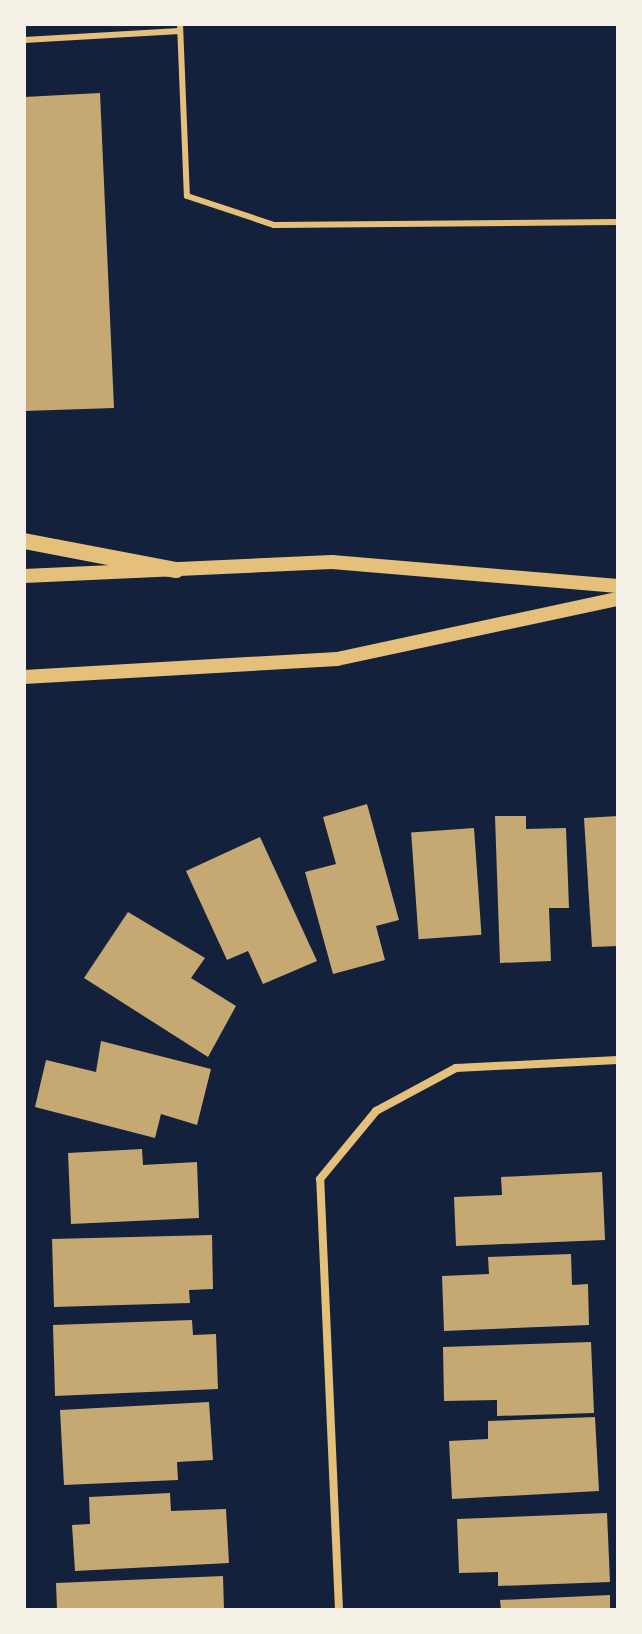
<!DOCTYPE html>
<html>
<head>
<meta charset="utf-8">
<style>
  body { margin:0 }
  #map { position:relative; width:642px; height:1634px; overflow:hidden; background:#14213d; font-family:"Asap Condensed",sans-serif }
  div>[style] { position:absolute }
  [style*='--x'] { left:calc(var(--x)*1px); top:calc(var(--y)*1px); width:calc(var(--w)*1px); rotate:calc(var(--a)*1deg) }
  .building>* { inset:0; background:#c6a872; transform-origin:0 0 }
  .service>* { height:6px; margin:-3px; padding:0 3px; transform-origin:3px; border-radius:3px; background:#e5c07b }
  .minor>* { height:8px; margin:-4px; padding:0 4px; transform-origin:4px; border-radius:4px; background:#e5c07b }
  .tertiary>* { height:14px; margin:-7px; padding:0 7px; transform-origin:7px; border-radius:7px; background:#e5c07b }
  .secondary>* { height:16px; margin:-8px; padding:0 8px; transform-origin:8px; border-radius:8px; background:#e5c07b }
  span { translate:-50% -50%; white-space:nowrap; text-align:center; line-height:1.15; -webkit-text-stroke:6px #f6f1e7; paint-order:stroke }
  .frame { position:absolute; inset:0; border:26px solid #f6f1e7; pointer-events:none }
</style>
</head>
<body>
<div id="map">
  <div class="building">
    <div style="clip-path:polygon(100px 93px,114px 408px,24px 411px,24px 97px)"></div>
    <div style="clip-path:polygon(367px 804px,399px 920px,376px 926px,385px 960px,333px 974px,305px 872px,336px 864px,323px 817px)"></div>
    <div style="clip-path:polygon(495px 816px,526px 816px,526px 829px,566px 828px,569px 908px,549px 908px,551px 961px,500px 963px)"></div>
    <div style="clip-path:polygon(618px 816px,618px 946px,592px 947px,584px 818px)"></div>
    <div style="left:474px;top:828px;width:107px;height:63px;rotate:86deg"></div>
    <div style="clip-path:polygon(260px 837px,317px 961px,263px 984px,248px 951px,227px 960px,186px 871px)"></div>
    <div style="clip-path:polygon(128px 912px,205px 958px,191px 978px,236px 1006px,208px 1057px,84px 978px)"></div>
    <div style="clip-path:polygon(101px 1041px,211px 1069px,197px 1125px,161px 1114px,155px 1138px,35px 1107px,46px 1060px,96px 1072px)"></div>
    <div style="clip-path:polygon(142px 1149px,143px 1165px,197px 1162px,199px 1218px,71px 1224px,68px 1153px)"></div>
    <div style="clip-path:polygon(602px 1172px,605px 1240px,456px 1246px,454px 1197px,502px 1195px,501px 1177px)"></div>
    <div style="clip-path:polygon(212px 1235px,213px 1289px,189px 1290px,190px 1303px,54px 1307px,52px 1239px)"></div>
    <div style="clip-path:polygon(571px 1254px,572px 1285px,588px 1284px,589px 1325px,444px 1331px,442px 1276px,489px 1274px,488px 1257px)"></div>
    <div style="clip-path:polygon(192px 1320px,193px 1335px,216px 1334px,218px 1389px,55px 1396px,53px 1325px)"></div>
    <div style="clip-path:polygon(591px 1342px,594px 1413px,497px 1416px,497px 1400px,444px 1401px,443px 1347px)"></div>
    <div style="clip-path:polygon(209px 1402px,213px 1460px,177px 1462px,178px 1480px,64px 1485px,60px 1410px)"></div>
    <div style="clip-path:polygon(595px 1417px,599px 1491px,452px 1499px,449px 1441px,488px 1439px,488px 1421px)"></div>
    <div style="clip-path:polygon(170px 1493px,171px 1511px,226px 1509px,229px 1563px,75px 1571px,72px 1525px,90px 1524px,89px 1497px)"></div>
    <div style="clip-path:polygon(607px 1513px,610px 1582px,498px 1586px,498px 1572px,459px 1573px,457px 1519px)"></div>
    <div style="clip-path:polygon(223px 1576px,224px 1610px,57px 1610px,56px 1583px)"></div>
    <div style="clip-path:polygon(610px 1595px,610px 1610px,501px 1610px,500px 1600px)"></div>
  </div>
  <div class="service">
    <div style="--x:180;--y:24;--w:172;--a:87.7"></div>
    <div style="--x:187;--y:196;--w:92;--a:18.4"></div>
    <div style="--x:274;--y:225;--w:344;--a:-0.5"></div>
    <div style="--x:24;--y:40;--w:156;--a:-3.3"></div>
  </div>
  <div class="minor">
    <div style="--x:339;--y:1610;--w:431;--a:-92.5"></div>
    <div style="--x:320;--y:1179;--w:88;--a:-50.5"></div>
    <div style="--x:376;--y:1111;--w:91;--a:-28.3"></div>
    <div style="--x:456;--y:1068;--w:162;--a:-2.8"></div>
  </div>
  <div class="tertiary">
    <div style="--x:24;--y:576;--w:308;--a:-2.6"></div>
    <div style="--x:332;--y:562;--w:287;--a:4.8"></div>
    <div style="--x:24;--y:677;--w:314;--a:-3.3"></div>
    <div style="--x:337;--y:659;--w:287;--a:-12.1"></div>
  </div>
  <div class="secondary">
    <div style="--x:24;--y:541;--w:155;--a:10.8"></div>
  </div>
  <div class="frame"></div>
</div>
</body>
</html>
